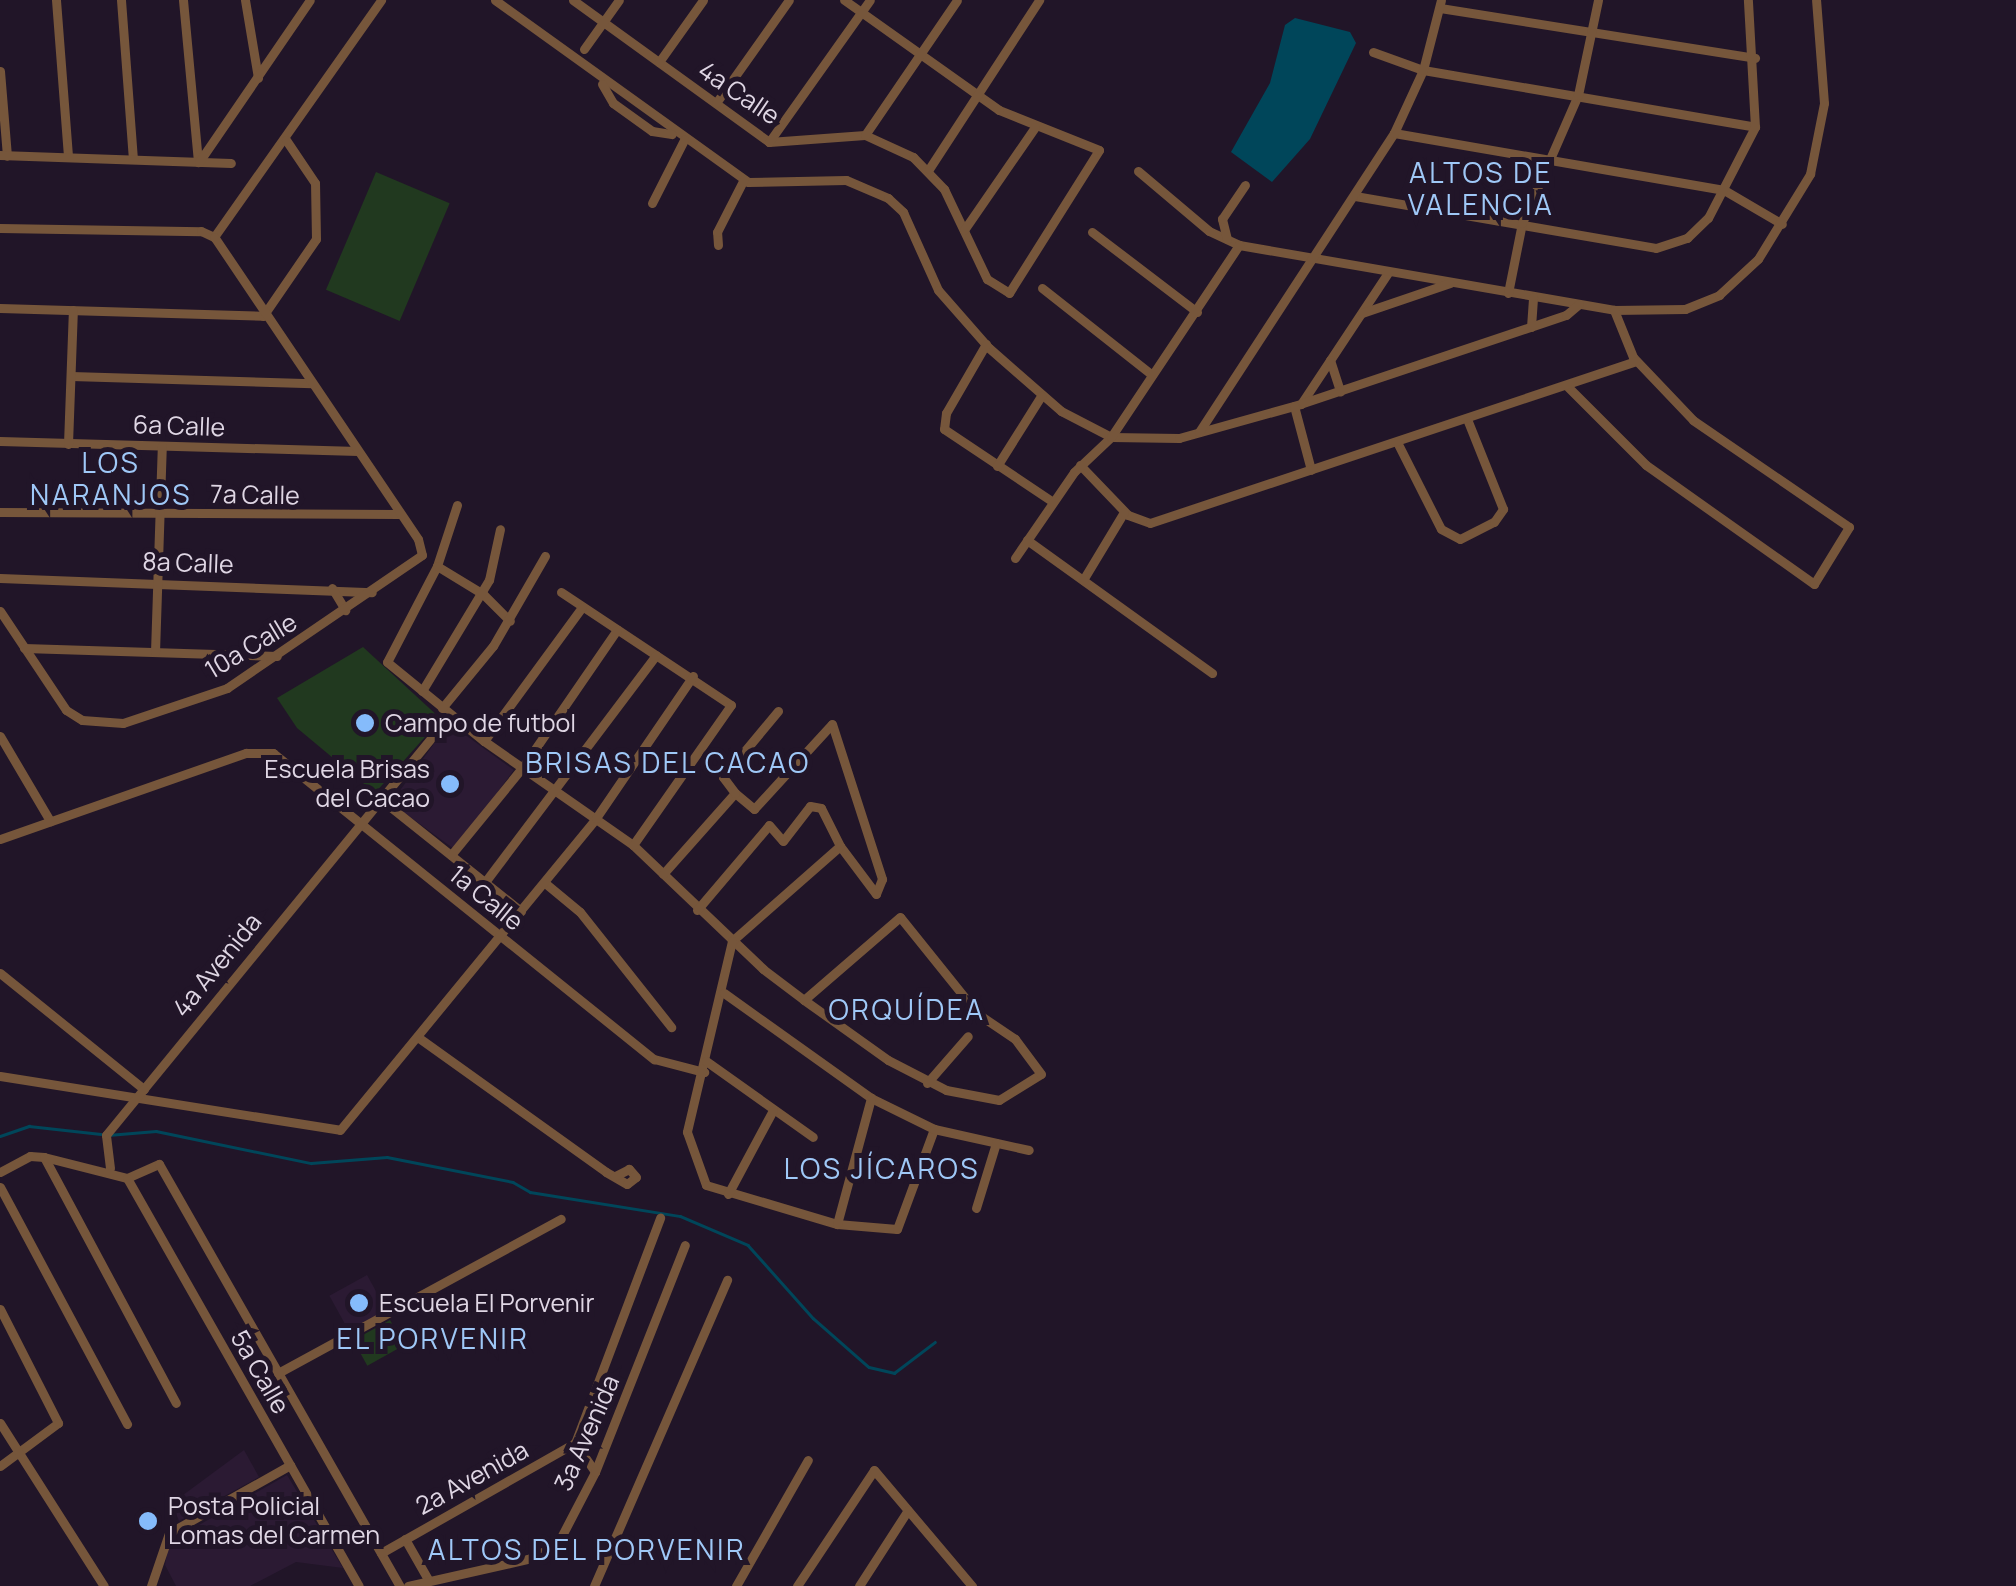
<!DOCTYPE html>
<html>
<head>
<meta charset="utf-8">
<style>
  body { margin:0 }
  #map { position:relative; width:2016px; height:1586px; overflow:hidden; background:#211528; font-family:Manrope,sans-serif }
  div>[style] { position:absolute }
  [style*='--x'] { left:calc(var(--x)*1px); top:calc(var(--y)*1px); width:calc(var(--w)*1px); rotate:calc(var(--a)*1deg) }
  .built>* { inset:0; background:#2b1a33; transform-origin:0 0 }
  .green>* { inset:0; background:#21391f; transform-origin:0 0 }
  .water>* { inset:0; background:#00465a }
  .stream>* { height:2.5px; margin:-1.25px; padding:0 1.25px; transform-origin:1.25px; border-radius:1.25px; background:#00465a }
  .minor>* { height:9px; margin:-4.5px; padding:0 4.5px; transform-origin:4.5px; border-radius:4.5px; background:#76563b }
  .dots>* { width:28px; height:28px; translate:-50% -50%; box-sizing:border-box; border:5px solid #211528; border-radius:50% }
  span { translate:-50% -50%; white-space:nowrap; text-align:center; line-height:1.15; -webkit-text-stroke:10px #211528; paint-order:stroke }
  .street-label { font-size:25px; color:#dfd6e4 }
  .poi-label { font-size:25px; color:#dfd6e4 }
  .left { translate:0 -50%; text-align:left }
  .right { translate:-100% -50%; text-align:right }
  .neighbourhood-label { font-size:28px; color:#9fc8f7; letter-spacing:2.5px }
</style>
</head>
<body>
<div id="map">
  <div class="built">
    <div style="left:449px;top:723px;width:80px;height:99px;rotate:36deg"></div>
    <div style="left:367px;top:1275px;width:41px;height:43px;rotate:61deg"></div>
    <div style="clip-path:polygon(244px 1450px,259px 1477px,179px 1521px,173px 1506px,179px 1498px)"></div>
    <div style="clip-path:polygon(287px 1475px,343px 1568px,296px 1562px,250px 1586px,176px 1586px,165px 1565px,169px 1542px)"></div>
  </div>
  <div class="green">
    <div style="left:376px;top:172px;width:80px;height:128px;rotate:23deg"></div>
    <div style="clip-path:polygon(363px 647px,441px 719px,375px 793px,297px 728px,277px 698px)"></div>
    <div style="left:390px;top:1320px;width:29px;height:42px;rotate:61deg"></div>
  </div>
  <div class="water">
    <div style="clip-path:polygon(1295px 18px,1350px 32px,1356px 43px,1310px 139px,1272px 182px,1231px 152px,1270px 83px,1285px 25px)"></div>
  </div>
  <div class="stream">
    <div style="--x:108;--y:1135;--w:48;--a:-4.8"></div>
    <div style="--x:156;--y:1131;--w:158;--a:11.7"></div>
    <div style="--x:311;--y:1163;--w:76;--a:-4.5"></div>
    <div style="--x:387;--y:1157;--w:128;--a:11.2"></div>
    <div style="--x:513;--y:1182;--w:20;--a:30"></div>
    <div style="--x:530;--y:1192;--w:152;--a:9.1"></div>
    <div style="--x:680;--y:1216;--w:74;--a:23.1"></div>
    <div style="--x:748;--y:1245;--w:98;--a:48.3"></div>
    <div style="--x:813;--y:1318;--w:74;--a:41.2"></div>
    <div style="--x:869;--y:1367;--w:26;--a:13"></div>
    <div style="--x:894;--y:1373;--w:51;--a:-37.1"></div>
    <div style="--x:0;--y:1136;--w:31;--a:-19"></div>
    <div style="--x:29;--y:1126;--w:72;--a:6.3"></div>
  </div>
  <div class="minor">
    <div style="--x:56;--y:0;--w:157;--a:85.6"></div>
    <div style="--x:121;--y:0;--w:159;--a:85.7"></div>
    <div style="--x:183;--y:0;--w:163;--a:84.7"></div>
    <div style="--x:245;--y:0;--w:79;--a:80.5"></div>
    <div style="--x:495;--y:0;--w:312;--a:35.7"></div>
    <div style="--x:748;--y:182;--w:98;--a:-1.2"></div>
    <div style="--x:846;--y:180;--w:46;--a:23.2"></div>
    <div style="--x:888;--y:198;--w:21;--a:43"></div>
    <div style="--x:903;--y:212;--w:85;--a:65.8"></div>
    <div style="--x:938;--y:290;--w:77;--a:48.7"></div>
    <div style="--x:989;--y:348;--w:96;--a:41.2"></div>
    <div style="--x:1061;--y:411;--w:56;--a:27.5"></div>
    <div style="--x:1111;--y:437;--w:68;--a:0.8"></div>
    <div style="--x:1179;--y:438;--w:127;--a:-15.6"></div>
    <div style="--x:1301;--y:404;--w:159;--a:-56.5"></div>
    <div style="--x:573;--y:0;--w:242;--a:35.9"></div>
    <div style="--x:769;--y:142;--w:96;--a:-4.2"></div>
    <div style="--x:865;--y:135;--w:53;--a:24.6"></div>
    <div style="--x:913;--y:157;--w:45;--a:45.9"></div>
    <div style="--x:944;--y:189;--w:100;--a:64.5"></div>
    <div style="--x:987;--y:279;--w:26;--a:32"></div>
    <div style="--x:1009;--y:293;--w:169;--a:-57.8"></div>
    <div style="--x:1099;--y:150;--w:108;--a:-158.2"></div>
    <div style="--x:999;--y:110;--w:190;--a:-144.6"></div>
    <div style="--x:1440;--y:8;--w:319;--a:9"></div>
    <div style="--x:584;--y:49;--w:60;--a:-54.5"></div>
    <div style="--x:1373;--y:52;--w:53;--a:19.8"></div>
    <div style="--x:1423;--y:70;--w:337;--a:9.7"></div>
    <div style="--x:659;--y:62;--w:76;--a:-54.6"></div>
    <div style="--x:0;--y:71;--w:85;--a:85.3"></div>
    <div style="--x:602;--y:84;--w:22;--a:60"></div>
    <div style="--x:613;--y:103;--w:48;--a:35.7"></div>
    <div style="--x:652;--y:131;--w:20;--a:9"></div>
    <div style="--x:716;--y:103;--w:126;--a:-54.7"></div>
    <div style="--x:1394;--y:133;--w:335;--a:9.8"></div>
    <div style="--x:1724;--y:190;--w:67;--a:30.4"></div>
    <div style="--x:865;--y:135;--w:163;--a:-55.7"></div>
    <div style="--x:769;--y:142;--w:174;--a:-54.6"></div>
    <div style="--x:0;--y:155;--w:231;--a:2"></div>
    <div style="--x:199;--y:162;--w:196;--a:-55.6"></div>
    <div style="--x:929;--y:169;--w:202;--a:-56.9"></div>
    <div style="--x:1138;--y:171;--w:93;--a:40.2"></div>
    <div style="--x:1209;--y:231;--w:33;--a:25"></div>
    <div style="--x:1239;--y:245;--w:381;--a:9.8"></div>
    <div style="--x:1614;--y:310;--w:71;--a:-0.8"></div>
    <div style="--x:1685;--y:309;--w:37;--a:-22"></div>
    <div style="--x:1719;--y:295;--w:53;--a:-42.7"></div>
    <div style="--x:1758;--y:259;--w:100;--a:-58.5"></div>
    <div style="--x:1810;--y:174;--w:72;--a:-78.8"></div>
    <div style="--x:1824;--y:103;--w:103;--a:-94.4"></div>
    <div style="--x:1355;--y:196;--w:305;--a:9.8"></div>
    <div style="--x:1656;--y:248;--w:33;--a:-18"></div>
    <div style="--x:1687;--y:238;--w:29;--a:-44"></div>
    <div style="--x:1708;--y:218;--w:102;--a:-62.7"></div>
    <div style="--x:1755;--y:127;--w:127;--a:-93.2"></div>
    <div style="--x:652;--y:203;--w:71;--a:-63.1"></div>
    <div style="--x:0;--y:228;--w:201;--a:0.9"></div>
    <div style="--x:201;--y:231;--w:14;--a:25"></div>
    <div style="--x:964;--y:230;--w:125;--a:-55.4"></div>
    <div style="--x:1092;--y:232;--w:132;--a:37.3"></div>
    <div style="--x:214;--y:237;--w:290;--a:-54.8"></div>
    <div style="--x:1227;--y:239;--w:21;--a:-104"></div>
    <div style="--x:1222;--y:219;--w:41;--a:-55.9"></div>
    <div style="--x:718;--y:245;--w:13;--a:-94"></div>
    <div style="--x:717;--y:232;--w:59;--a:-63"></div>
    <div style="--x:1042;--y:288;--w:140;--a:38.3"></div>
    <div style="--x:1508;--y:293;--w:71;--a:-78.7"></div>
    <div style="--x:1522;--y:223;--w:140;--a:-66.4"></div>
    <div style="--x:1578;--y:95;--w:97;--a:-78.1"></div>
    <div style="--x:0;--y:308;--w:263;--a:1.7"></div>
    <div style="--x:263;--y:316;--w:93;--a:-55.5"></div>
    <div style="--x:316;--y:239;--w:56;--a:-91"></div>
    <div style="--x:315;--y:183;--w:52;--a:-124"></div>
    <div style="--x:1362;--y:313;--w:93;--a:-18.8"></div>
    <div style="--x:1531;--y:327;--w:30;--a:-86"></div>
    <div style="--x:986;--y:344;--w:80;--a:120.1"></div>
    <div style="--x:946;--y:413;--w:16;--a:97"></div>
    <div style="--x:944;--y:429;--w:131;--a:33.8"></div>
    <div style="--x:1330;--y:360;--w:33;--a:72"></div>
    <div style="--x:71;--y:376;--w:241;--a:1.7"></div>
    <div style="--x:1568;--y:387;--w:110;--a:45"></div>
    <div style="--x:1646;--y:465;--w:206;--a:35.3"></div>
    <div style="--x:1814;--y:584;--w:67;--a:-58.4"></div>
    <div style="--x:1849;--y:527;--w:189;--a:-145.6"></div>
    <div style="--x:1693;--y:420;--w:87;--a:-133.6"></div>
    <div style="--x:1633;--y:357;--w:51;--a:-112"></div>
    <div style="--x:1303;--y:403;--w:277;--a:-18.5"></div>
    <div style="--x:1566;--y:315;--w:17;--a:-40"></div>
    <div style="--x:1294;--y:406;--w:66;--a:75.1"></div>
    <div style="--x:1199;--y:432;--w:357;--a:-56.9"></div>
    <div style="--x:1394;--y:133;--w:69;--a:-65.3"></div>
    <div style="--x:1423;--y:70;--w:72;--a:-75.6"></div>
    <div style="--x:0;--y:441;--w:358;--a:1.6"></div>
    <div style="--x:1397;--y:442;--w:97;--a:63.2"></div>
    <div style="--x:1441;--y:529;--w:21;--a:28"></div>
    <div style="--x:1460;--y:539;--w:38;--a:-27"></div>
    <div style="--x:1494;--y:522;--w:16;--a:-55"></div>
    <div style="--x:1503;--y:509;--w:97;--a:-111.8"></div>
    <div style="--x:68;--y:444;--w:134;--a:-87.9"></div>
    <div style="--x:1080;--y:465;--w:69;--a:46.2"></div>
    <div style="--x:1128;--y:515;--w:23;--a:20"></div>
    <div style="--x:1150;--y:523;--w:512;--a:-18.43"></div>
    <div style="--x:997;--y:466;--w:83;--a:-57.8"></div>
    <div style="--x:457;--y:505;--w:64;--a:108.2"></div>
    <div style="--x:437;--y:566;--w:108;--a:117.5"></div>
    <div style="--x:387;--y:662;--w:125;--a:39.2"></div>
    <div style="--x:484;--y:741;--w:182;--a:34.9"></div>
    <div style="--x:633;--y:845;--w:180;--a:43.6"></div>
    <div style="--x:763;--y:969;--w:51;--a:37.1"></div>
    <div style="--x:804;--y:1000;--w:103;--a:35.5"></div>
    <div style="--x:888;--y:1060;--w:65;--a:27.3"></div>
    <div style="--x:946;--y:1090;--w:54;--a:10.7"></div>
    <div style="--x:999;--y:1100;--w:49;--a:-31.8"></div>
    <div style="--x:1041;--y:1074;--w:44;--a:-126.6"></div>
    <div style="--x:1015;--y:1039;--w:45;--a:-146"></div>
    <div style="--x:978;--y:1014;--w:124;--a:-128.8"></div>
    <div style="--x:900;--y:917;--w:127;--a:139.2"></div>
    <div style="--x:0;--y:512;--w:399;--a:0.3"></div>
    <div style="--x:1027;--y:540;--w:228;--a:35.7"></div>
    <div style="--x:1015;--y:558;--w:104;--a:-55.5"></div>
    <div style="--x:1074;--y:472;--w:51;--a:-43.4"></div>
    <div style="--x:1111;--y:437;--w:231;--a:-56.3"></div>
    <div style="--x:437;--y:566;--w:54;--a:31.3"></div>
    <div style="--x:483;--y:594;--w:38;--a:45"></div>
    <div style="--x:0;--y:578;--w:372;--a:2.2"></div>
    <div style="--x:1083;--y:580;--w:79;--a:-58.9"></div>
    <div style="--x:332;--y:588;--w:26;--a:59"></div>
    <div style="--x:561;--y:592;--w:204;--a:33.6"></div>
    <div style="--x:731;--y:705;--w:171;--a:125"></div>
    <div style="--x:0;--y:611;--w:119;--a:56.3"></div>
    <div style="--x:66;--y:710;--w:19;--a:32"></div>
    <div style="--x:82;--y:720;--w:41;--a:4.2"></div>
    <div style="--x:123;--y:723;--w:110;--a:-18.6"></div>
    <div style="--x:227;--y:688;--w:236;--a:-34.3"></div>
    <div style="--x:422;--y:555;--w:16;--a:-104"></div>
    <div style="--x:418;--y:539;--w:364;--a:-124"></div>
    <div style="--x:24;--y:648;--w:253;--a:1.8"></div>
    <div style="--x:155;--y:652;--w:206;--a:-88.1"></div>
    <div style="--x:422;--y:691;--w:130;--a:-58.9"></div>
    <div style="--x:489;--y:580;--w:52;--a:-77.8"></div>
    <div style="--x:442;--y:708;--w:80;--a:-50.6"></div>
    <div style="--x:493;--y:646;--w:104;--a:-60"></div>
    <div style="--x:0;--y:736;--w:99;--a:59.5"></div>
    <div style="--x:484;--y:741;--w:166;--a:-53.8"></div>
    <div style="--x:735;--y:793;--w:25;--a:40"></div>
    <div style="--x:754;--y:809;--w:115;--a:-47.5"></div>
    <div style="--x:832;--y:724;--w:163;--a:72.1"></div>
    <div style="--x:882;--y:879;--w:16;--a:112"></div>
    <div style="--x:876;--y:894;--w:60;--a:-126.9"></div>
    <div style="--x:378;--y:797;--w:183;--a:38.6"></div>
    <div style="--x:0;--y:839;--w:261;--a:-19.3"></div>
    <div style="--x:246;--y:753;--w:27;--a:0"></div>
    <div style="--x:273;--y:753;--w:489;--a:38.8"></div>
    <div style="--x:654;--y:1059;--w:52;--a:14.6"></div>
    <div style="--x:451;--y:855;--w:112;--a:-50.8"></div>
    <div style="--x:522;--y:768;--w:168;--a:-55.5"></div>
    <div style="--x:663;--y:874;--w:108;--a:-48.4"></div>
    <div style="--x:735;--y:793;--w:20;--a:-127"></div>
    <div style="--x:723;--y:777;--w:86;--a:-50.2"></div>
    <div style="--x:485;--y:882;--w:284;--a:-53"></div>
    <div style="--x:545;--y:883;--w:45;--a:39.6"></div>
    <div style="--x:580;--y:912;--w:147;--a:51.6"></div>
    <div style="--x:697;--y:910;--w:111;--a:-49.7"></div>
    <div style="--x:769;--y:825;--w:21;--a:49"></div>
    <div style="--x:783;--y:841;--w:44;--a:-52.4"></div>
    <div style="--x:810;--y:806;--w:11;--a:10"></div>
    <div style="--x:821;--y:808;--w:42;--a:63.4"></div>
    <div style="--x:840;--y:846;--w:144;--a:138.7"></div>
    <div style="--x:732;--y:941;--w:196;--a:103.3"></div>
    <div style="--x:687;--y:1132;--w:56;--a:70.3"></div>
    <div style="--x:706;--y:1185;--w:137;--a:16.6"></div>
    <div style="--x:837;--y:1224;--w:60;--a:4.8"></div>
    <div style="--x:897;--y:1229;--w:107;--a:-69.7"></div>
    <div style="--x:0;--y:973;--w:185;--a:38.9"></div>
    <div style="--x:724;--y:993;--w:181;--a:35.5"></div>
    <div style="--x:871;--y:1098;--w:70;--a:26.2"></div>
    <div style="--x:934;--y:1129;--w:97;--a:12.5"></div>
    <div style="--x:419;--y:1038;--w:230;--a:35.6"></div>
    <div style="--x:606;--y:1172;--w:24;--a:30"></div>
    <div style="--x:627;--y:1184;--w:11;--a:-38"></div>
    <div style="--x:636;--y:1177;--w:11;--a:-131"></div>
    <div style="--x:629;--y:1169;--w:16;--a:153"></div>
    <div style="--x:706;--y:1061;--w:131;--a:35.4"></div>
    <div style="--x:0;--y:1076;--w:344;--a:9"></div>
    <div style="--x:340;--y:1130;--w:404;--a:-50.6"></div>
    <div style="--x:596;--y:818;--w:172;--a:-55.7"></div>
    <div style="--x:927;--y:1083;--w:62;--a:-48.9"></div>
    <div style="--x:44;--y:1157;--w:279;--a:61.8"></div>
    <div style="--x:110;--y:1168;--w:33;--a:-97"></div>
    <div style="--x:106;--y:1135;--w:543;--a:-50.68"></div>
    <div style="--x:0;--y:1172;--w:34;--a:-28"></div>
    <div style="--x:30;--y:1156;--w:14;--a:4"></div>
    <div style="--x:44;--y:1157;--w:86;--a:14.2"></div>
    <div style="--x:127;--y:1178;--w:35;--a:-24"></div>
    <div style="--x:159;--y:1164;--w:486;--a:60.3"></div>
    <div style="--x:127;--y:1178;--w:469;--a:60.4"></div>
    <div style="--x:0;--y:1187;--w:269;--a:61.8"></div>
    <div style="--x:728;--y:1194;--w:95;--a:-61.8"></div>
    <div style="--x:976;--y:1208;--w:68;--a:-72.9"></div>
    <div style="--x:837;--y:1224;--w:131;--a:-74.9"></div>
    <div style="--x:0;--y:1309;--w:128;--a:63"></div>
    <div style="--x:58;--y:1423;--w:72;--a:143.4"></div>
    <div style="--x:278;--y:1373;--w:322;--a:-28.6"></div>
    <div style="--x:0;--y:1423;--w:193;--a:57.5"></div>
    <div style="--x:575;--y:1443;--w:35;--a:55"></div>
    <div style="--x:405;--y:1539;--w:48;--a:60.3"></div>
    <div style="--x:381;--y:1553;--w:223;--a:-29.6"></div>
    <div style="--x:575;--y:1443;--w:241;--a:-69.3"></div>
    <div style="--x:151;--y:1586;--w:56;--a:-71.2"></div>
    <div style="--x:169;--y:1533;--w:139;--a:-29.3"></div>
    <div style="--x:408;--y:1586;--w:123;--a:-12.7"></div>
    <div style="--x:528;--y:1559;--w:32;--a:-26"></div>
    <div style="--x:557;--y:1545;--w:82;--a:-62.5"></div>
    <div style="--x:595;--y:1472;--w:244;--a:-68.4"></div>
    <div style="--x:594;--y:1586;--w:334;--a:-66.5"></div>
    <div style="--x:736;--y:1586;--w:145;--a:-60.3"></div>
    <div style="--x:797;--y:1586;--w:139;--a:-56.4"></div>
    <div style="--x:874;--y:1470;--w:152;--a:49.8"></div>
    <div style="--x:859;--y:1586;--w:90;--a:-57.2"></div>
  </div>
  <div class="dots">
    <div style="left:365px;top:723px;background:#85bbfb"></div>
    <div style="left:450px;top:784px;background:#85bbfb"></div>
    <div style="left:359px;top:1303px;background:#85bbfb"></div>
    <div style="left:148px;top:1521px;background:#85bbfb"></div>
  </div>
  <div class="street-label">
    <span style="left:739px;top:93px;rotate:34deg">4a Calle</span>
    <span style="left:179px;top:426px;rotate:2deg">6a Calle</span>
    <span style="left:255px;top:495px;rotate:1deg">7a Calle</span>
    <span style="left:188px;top:563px;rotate:2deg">8a Calle</span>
    <span style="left:251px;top:646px;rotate:-31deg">10a Calle</span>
    <span style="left:486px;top:898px;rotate:39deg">1a Calle</span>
    <span style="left:217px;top:965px;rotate:-51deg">4a Avenida</span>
    <span style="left:260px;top:1372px;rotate:60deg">5a Calle</span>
    <span style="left:587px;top:1433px;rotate:-66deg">3a Avenida</span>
    <span style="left:472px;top:1478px;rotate:-29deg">2a Avenida</span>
  </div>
  <div class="poi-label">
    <span class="left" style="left:385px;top:723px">Campo de futbol</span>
    <span class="right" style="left:430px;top:784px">Escuela Brisas<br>del Cacao</span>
    <span class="left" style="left:379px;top:1303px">Escuela El Porvenir</span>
    <span class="left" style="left:168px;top:1521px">Posta Policial<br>Lomas del Carmen</span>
  </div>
  <div class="neighbourhood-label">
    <span style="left:1481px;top:188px">ALTOS DE<br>VALENCIA</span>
    <span style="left:111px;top:478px">LOS<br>NARANJOS</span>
    <span style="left:668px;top:762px">BRISAS DEL CACAO</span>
    <span style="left:907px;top:1009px">ORQUÍDEA</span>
    <span style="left:882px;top:1168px">LOS JÍCAROS</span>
    <span style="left:433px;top:1338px">EL PORVENIR</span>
    <span style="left:587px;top:1549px">ALTOS DEL PORVENIR</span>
  </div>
</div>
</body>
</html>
